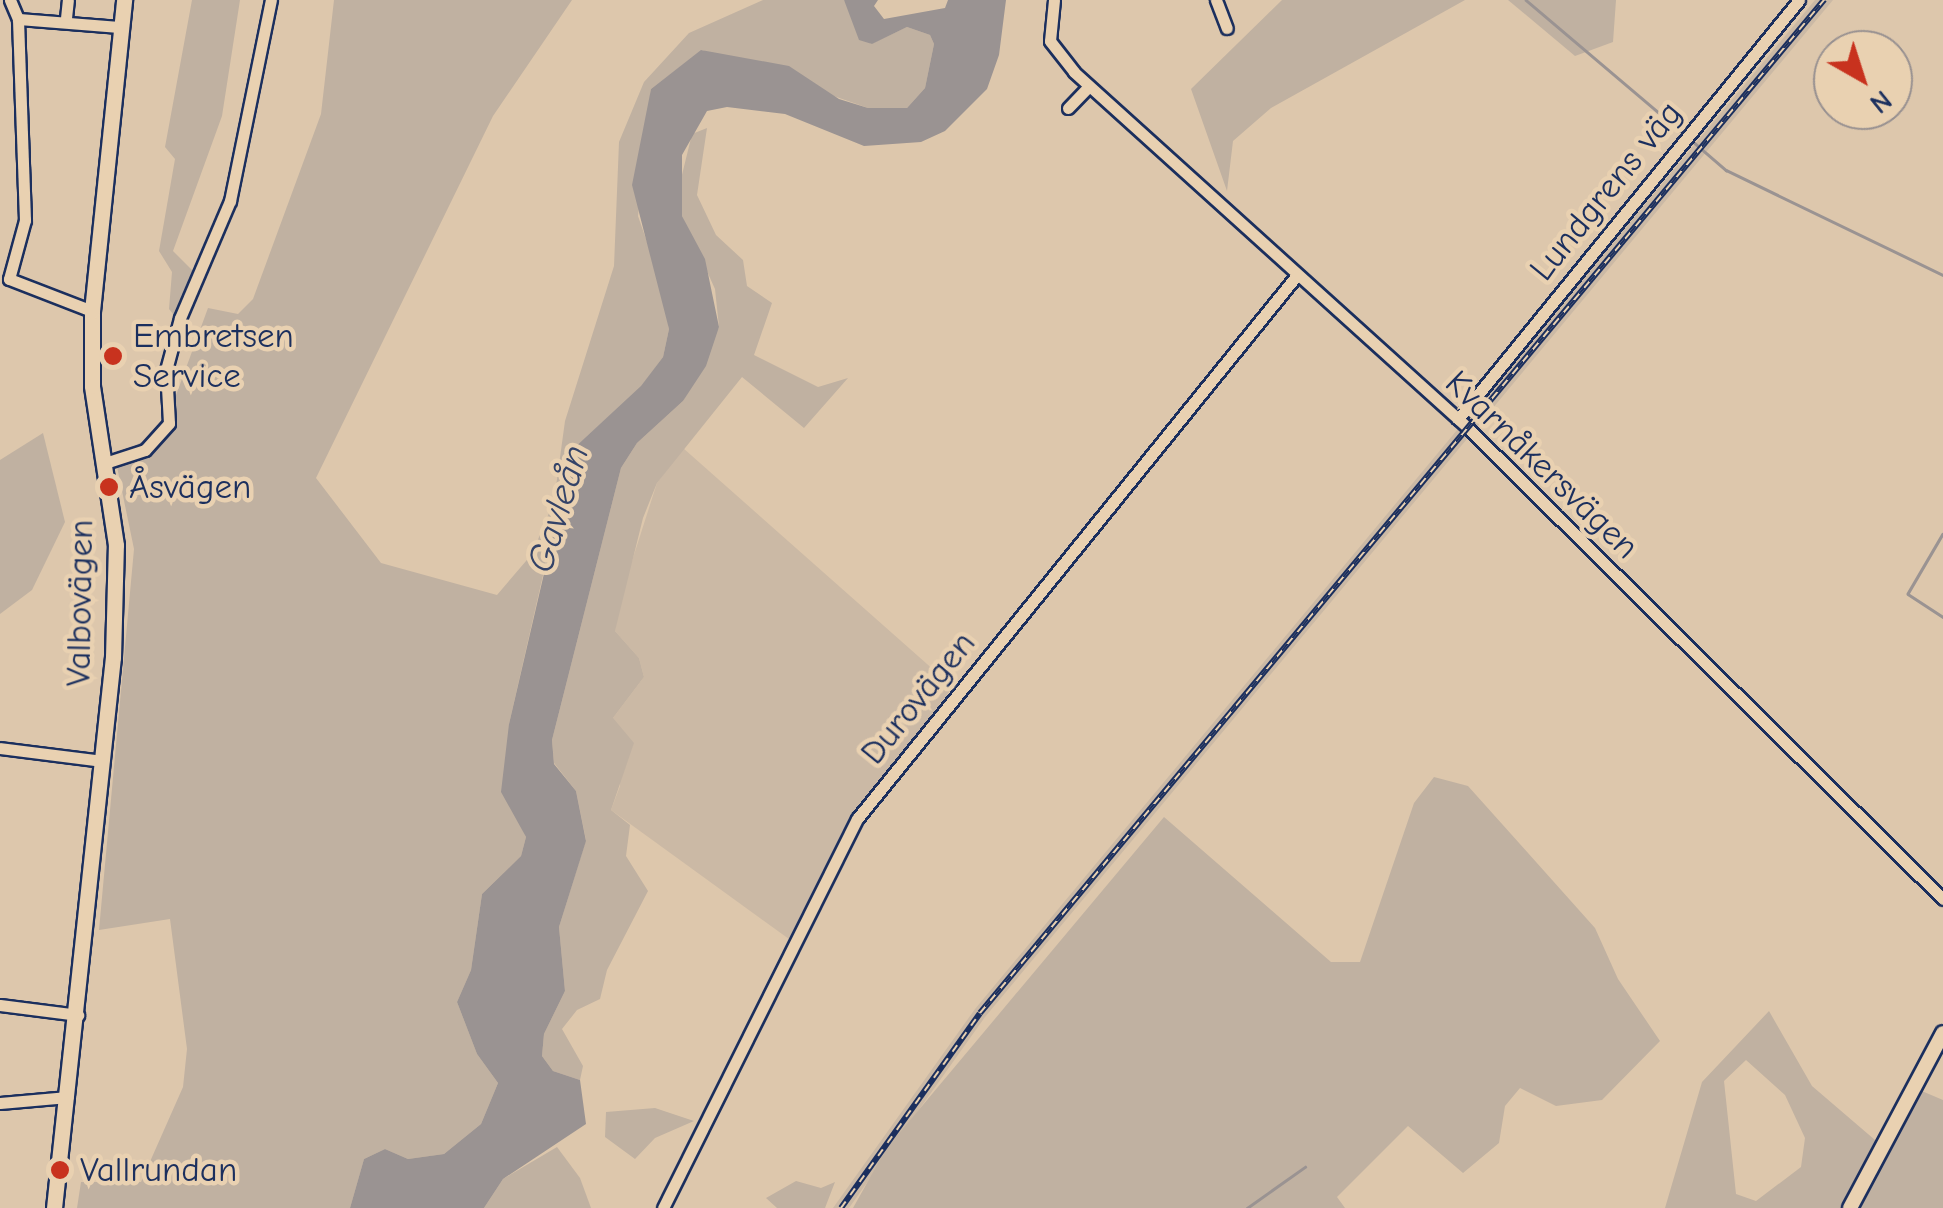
<!DOCTYPE html>
<html>
<head>
<meta charset="utf-8">
<style>
  body { margin:0 }
  #map { position:relative; width:1943px; height:1208px; overflow:hidden; background:#ddc7ac; font-family:"Comic Neue",sans-serif }
  div>[style] { position:absolute }
  [style*='--x'] { left:calc(var(--x)*1px); top:calc(var(--y)*1px); width:calc(var(--w)*1px); rotate:calc(var(--a)*1deg) }
  .built>* { inset:0; background:#cbb9a5 }
  .green>* { inset:0; background:#c0b1a1 }
  .water>* { inset:0; background:#9a9392 }
  .stream>* { height:2.5px; margin:-1.25px; padding:0 1.25px; transform-origin:1.25px; border-radius:1.25px; background:#9a9392 }
  .roads { filter:drop-shadow(2px 0 #1b2f5e) drop-shadow(-2px 0 #1b2f5e) drop-shadow(0 2px #1b2f5e) drop-shadow(0 -2px #1b2f5e) }
  .minor>* { height:11px; margin:-5.5px; padding:0 5.5px; transform-origin:5.5px; border-radius:5.5px; background:#e9d1b1 }
  .tertiary>* { height:14px; margin:-7px; padding:0 7px; transform-origin:7px; border-radius:7px; background:#e9d1b1 }
  .secondary>* { height:15px; margin:-7.5px; padding:0 7.5px; transform-origin:7.5px; border-radius:7.5px; background:#e9d1b1 }
  .rail>* { height:6px; margin-top:-3px; transform-origin:0; background:repeating-linear-gradient(90deg,#e9d1b1 0 8px,#1b2f5e 0 16px); box-sizing:border-box; border-block:2px solid #1b2f5e }
  .dots>* { width:28px; height:28px; translate:-50% -50%; box-sizing:border-box; border:5px solid #e9d1b1; border-radius:50% }
  span { translate:-50% -50%; white-space:nowrap; text-align:center; line-height:1.15; -webkit-text-stroke:9px #e9d1b1; paint-order:stroke }
  .street-label { font-size:35px; color:#1b2f5e }
  .poi-label { font-size:35px; color:#1b2f5e }
  .left { translate:0 -50%; text-align:left }
  .water-label { font-size:38px; color:#344368; font-style:italic }
  .north { position:absolute; left:1813px; top:30px; width:100px; height:100px; box-sizing:border-box; background:#e9d1b1; border:2px solid #979090; border-radius:50%; rotate:141deg; font-size:28px; font-weight:700; line-height:40px; text-align:center; color:#1b2f5e }
  .north::after { content:''; display:block; margin:auto; width:35px; height:45px; background:#c8321e; clip-path:polygon(50% 0,100% 100%,50% 72%,0 100%) }
</style>
</head>
<body>
<div id="map">
  <div class="built">
    <div style="clip-path:polygon(1815px 0,1833px 0,985px 1017px,849px 1208px,833px 1208px,975px 1009px)"></div>
    <div style="clip-path:polygon(683px 448px,953px 687px,847px 825px,789px 939px,611px 810px,620px 786px,613px 718px,644px 677px,639px 658px,615px 631px,616px 611px,657px 483px)"></div>
  </div>
  <div class="green">
    <div style="clip-path:polygon(192px 0,240px 0,222px 116px,173px 251px,194px 272px,178px 320px,169px 309px,172px 272px,159px 251px,175px 159px,165px 147px)"></div>
    <div style="clip-path:polygon(334px 0,572px 0,493px 116px,316px 478px,381px 563px,497px 595px,532px 554px,554px 501px,565px 421px,614px 266px,619px 142px,644px 82px,689px 33px,763px 0,844px 0,871px 44px,907px 27px,930px 35px,934px 44px,925px 88px,907px 108px,868px 108px,702px 50px,651px 89px,638px 216px,663px 288px,669px 329px,663px 357px,641px 387px,573px 449px,560px 501px,509px 724px,516px 816px,526px 837px,521px 856px,482px 894px,471px 970px,457px 1002px,477px 1054px,498px 1083px,481px 1124px,444px 1154px,408px 1159px,385px 1149px,364px 1159px,350px 1208px,77px 1208px,81px 1182px,141px 1182px,183px 1087px,187px 1049px,170px 919px,99px 930px,134px 549px,115px 457px,152px 436px,168px 417px,208px 308px,238px 314px,253px 299px,321px 114px)"></div>
    <div style="clip-path:polygon(1282px 0,1465px 0,1271px 108px,1233px 141px,1227px 191px,1191px 89px)"></div>
    <div style="clip-path:polygon(1508px 0,1616px 0,1613px 42px,1575px 56px)"></div>
    <div style="clip-path:polygon(707px 128px,697px 195px,716px 235px,743px 260px,747px 286px,772px 303px,754px 355px,818px 387px,848px 378px,804px 428px,742px 377px,657px 483px,643px 518px,615px 631px,639px 658px,644px 677px,613px 718px,634px 743px,611px 810px,630px 825px,626px 856px,648px 891px,607px 970px,600px 999px,577px 1010px,562px 1029px,583px 1066px,580px 1080px,553px 1071px,542px 1056px,544px 1034px,565px 991px,559px 927px,586px 840px,576px 791px,554px 763px,552px 740px,621px 468px,637px 443px,683px 401px,719px 327px,715px 289px,682px 216px,679px 187px,692px 134px)"></div>
    <div style="clip-path:polygon(43px 433px,65px 522px,32px 590px,0 614px,0 460px)"></div>
    <div style="clip-path:polygon(1434px 777px,1468px 786px,1595px 928px,1618px 979px,1660px 1041px,1602px 1100px,1556px 1106px,1520px 1088px,1505px 1106px,1499px 1143px,1463px 1173px,1408px 1126px,1337px 1197px,1345px 1208px,853px 1208px,886px 1149px,1164px 817px,1331px 962px,1360px 962px,1414px 803px)"></div>
    <div style="clip-path:polygon(evenodd,1769px 1011px,1812px 1086px,1882px 1146px,1917px 1089px,1943px 1100px,1943px 1208px,1665px 1208px,1702px 1082px,1769px 1011px,1746px 1060px,1785px 1095px,1805px 1138px,1801px 1167px,1756px 1201px,1736px 1194px,1724px 1081px,1746px 1060px)"></div>
    <div style="clip-path:polygon(655px 1108px,694px 1121px,655px 1138px,635px 1159px,605px 1137px,606px 1112px)"></div>
    <div style="clip-path:polygon(557px 1147px,580px 1178px,591px 1208px,484px 1208px,503px 1179px)"></div>
    <div style="clip-path:polygon(796px 1181px,821px 1188px,835px 1182px,825px 1208px,777px 1208px,766px 1198px)"></div>
  </div>
  <div class="water">
    <div style="clip-path:polygon(844px 0,878px 0,874px 6px,884px 19px,945px 8px,948px 0,1006px 0,999px 55px,987px 89px,945px 131px,921px 142px,864px 146px,785px 114px,727px 107px,707px 111px,682px 155px,682px 216px,705px 259px,719px 327px,706px 366px,683px 401px,637px 443px,621px 468px,552px 740px,554px 764px,576px 791px,586px 841px,559px 927px,565px 991px,544px 1034px,542px 1056px,553px 1071px,580px 1080px,586px 1124px,503px 1179px,484px 1208px,350px 1208px,364px 1159px,385px 1149px,408px 1159px,444px 1154px,481px 1124px,498px 1083px,477px 1054px,457px 1002px,471px 970px,482px 894px,521px 856px,526px 837px,501px 792px,509px 724px,573px 449px,641px 386px,663px 357px,669px 329px,632px 185px,651px 89px,701px 50px,789px 66px,839px 99px,868px 108px,907px 108px,925px 88px,934px 44px,930px 35px,907px 27px,872px 44px,859px 40px)"></div>
  </div>
  <div class="stream">
    <div style="--x:1526;--y:0;--w:207;--a:40.3"></div>
    <div style="--x:1690;--y:139;--w:48;--a:40.7"></div>
    <div style="--x:1726;--y:170;--w:241;--a:25.8"></div>
    <div style="--x:1943;--y:534;--w:69;--a:120.3"></div>
    <div style="--x:1908;--y:594;--w:42;--a:33.3"></div>
    <div style="--x:1247;--y:1208;--w:71;--a:-35.3"></div>
  </div>
  <div class="roads">
    <div class="minor">
      <div style="--x:10;--y:0;--w:21;--a:67"></div>
      <div style="--x:1054;--y:0;--w:41;--a:95.6"></div>
      <div style="--x:1050;--y:41;--w:39;--a:52"></div>
      <div style="--x:1074;--y:72;--w:530;--a:42.09"></div>
      <div style="--x:1467;--y:427;--w:670;--a:44.76"></div>
      <div style="--x:1216;--y:0;--w:30;--a:69"></div>
      <div style="--x:66;--y:18;--w:18;--a:-84"></div>
      <div style="--x:1068;--y:108;--w:30;--a:-46"></div>
      <div style="--x:92;--y:311;--w:89;--a:-158.9"></div>
      <div style="--x:9;--y:279;--w:61;--a:-74.8"></div>
      <div style="--x:25;--y:220;--w:201;--a:-92"></div>
      <div style="--x:18;--y:19;--w:102;--a:4.5"></div>
      <div style="--x:1458;--y:419;--w:540;--a:-50.86"></div>
      <div style="--x:105;--y:463;--w:42;--a:-18"></div>
      <div style="--x:145;--y:450;--w:36;--a:-48"></div>
      <div style="--x:169;--y:423;--w:53;--a:-93.2"></div>
      <div style="--x:166;--y:370;--w:54;--a:-74.9"></div>
      <div style="--x:180;--y:318;--w:127;--a:-66.9"></div>
      <div style="--x:230;--y:201;--w:205;--a:-78.5"></div>
      <div style="--x:0;--y:748;--w:104;--a:7.2"></div>
      <div style="--x:0;--y:1005;--w:79;--a:7.3"></div>
      <div style="--x:0;--y:1103;--w:68;--a:-5"></div>
      <div style="--x:663;--y:1208;--w:435;--a:-63.5"></div>
      <div style="--x:857;--y:819;--w:700;--a:-51.03"></div>
    </div>
    <div class="tertiary">
      <div style="--x:1850;--y:1208;--w:198;--a:-62"></div>
    </div>
    <div class="secondary">
      <div style="--x:54;--y:1208;--w:554;--a:-83.89"></div>
      <div style="--x:113;--y:657;--w:112;--a:-88.5"></div>
      <div style="--x:116;--y:545;--w:161;--a:-98.6"></div>
      <div style="--x:92;--y:386;--w:75;--a:-90"></div>
      <div style="--x:92;--y:311;--w:313;--a:-84.1"></div>
    </div>
  </div>
  <div class="rail">
    <div style="--x:841;--y:1208;--w:239;--a:-54.5"></div>
    <div style="--x:980;--y:1013;--w:1319;--a:-50.2"></div>
  </div>
  <div class="dots">
    <div style="left:113px;top:356px;background:#c8321e"></div>
    <div style="left:109px;top:487px;background:#c8321e"></div>
    <div style="left:60px;top:1170px;background:#c8321e"></div>
  </div>
  <div class="street-label">
    <span style="left:1606px;top:191px;rotate:-51deg">Lundgrens väg</span>
    <span style="left:1542px;top:465px;rotate:44deg">Kvarnåkersvägen</span>
    <span style="left:80px;top:603px;rotate:-89deg">Valbovägen</span>
    <span style="left:918px;top:698px;rotate:-51deg">Durovägen</span>
  </div>
  <div class="poi-label">
    <span class="left" style="left:133px;top:356px">Embretsen<br>Service</span>
    <span class="left" style="left:129px;top:487px">Åsvägen</span>
    <span class="left" style="left:80px;top:1170px">Vallrundan</span>
  </div>
  <div class="water-label">
    <span style="left:559px;top:509px;rotate:-73deg">Gavleån</span>
  </div>
  <div class="north">N</div>
</div>
</body>
</html>
